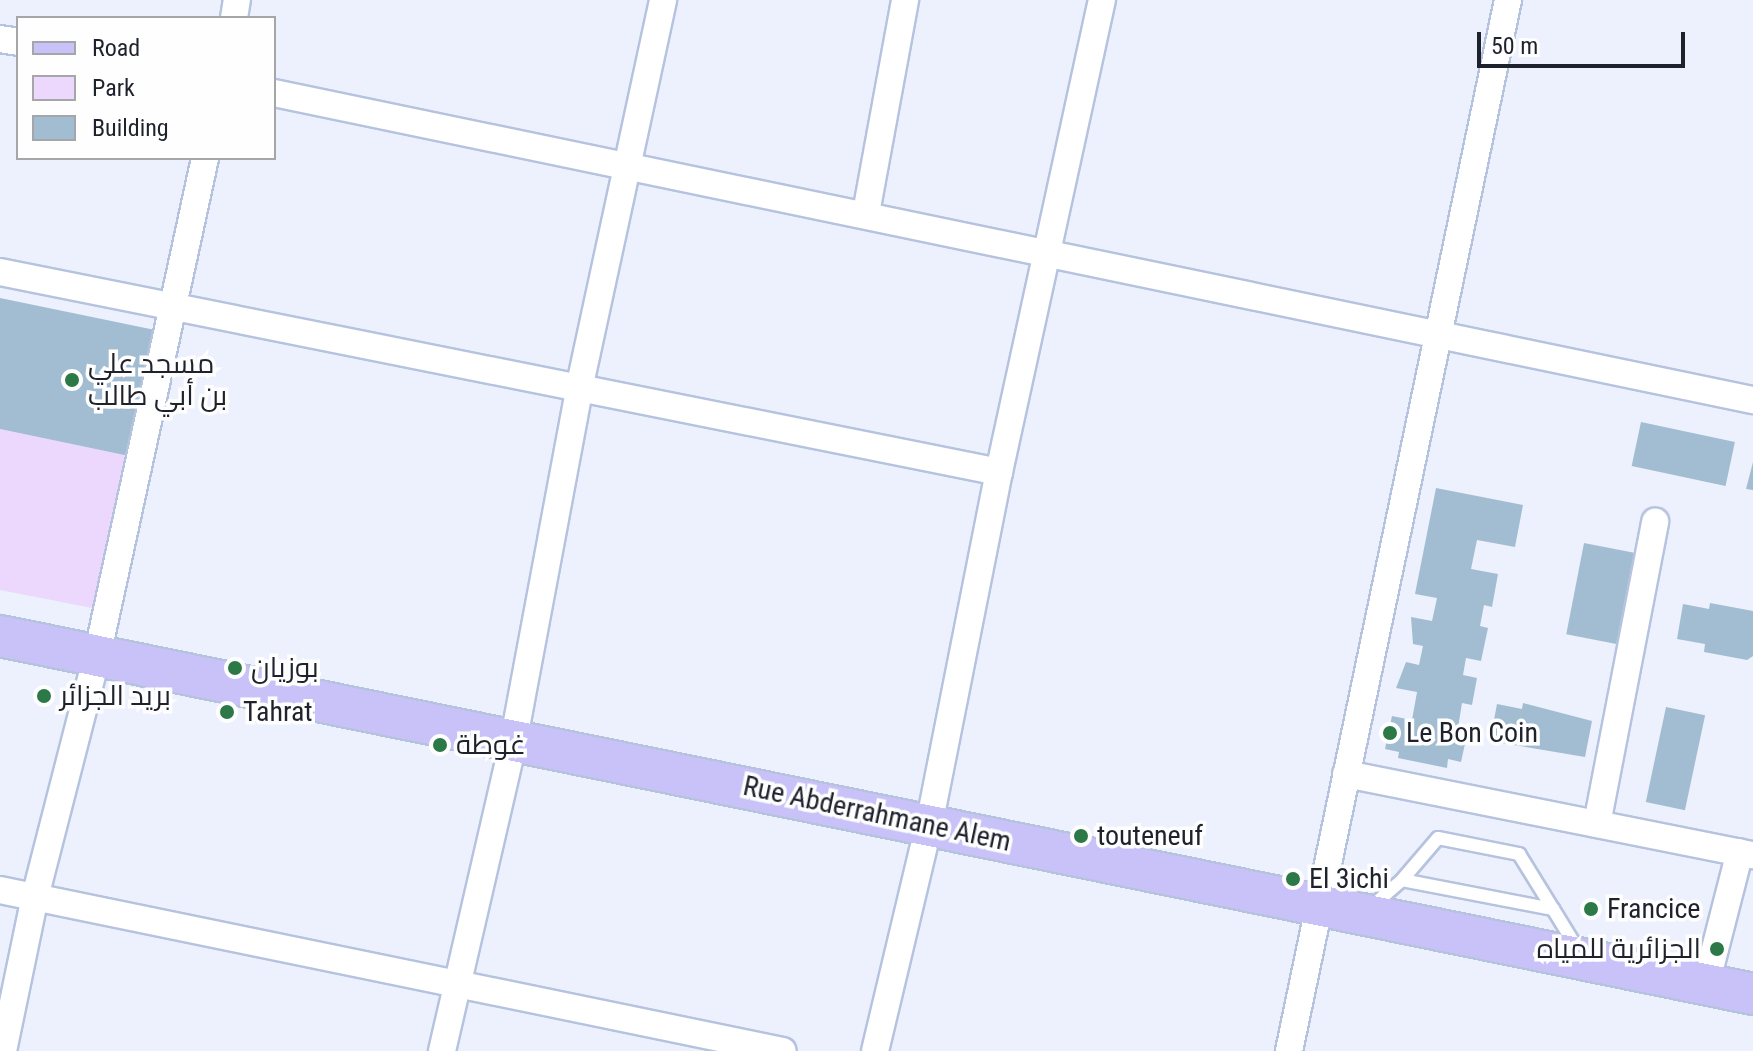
<!DOCTYPE html>
<html>
<head>
<meta charset="utf-8">
<style>
  body { margin:0 }
  #map { position:relative; width:1753px; height:1051px; overflow:hidden; background:#ecf1fd; font-family:"Roboto Condensed",Cairo,sans-serif }
  div>[style] { position:absolute }
  [style*='--x'] { left:calc(var(--x)*1px); top:calc(var(--y)*1px); width:calc(var(--w)*1px); rotate:calc(var(--a)*1deg) }
  .green>* { inset:0; background:#edd8fd }
  .building>* { inset:0; background:#a2bdd2; transform-origin:0 0 }
  .roads { filter:drop-shadow(2px 0 #b6c3df) drop-shadow(-2px 0 #b6c3df) drop-shadow(0 2px #b6c3df) drop-shadow(0 -2px #b6c3df) }
  .service>* { height:12px; margin:-6px; padding:0 6px; transform-origin:6px; border-radius:6px; background:#fff }
  .minor>* { height:26px; margin:-13px; padding:0 13px; transform-origin:13px; border-radius:13px; background:#fff }
  .primary>* { height:40px; margin:-20px; padding:0 20px; transform-origin:20px; border-radius:20px; background:#c8c2f8 }
  .dots>* { width:22px; height:22px; translate:-50% -50%; box-sizing:border-box; border:4px solid #fefefe; border-radius:50% }
  span { translate:-50% -50%; white-space:nowrap; text-align:center; line-height:1.15; -webkit-text-stroke:7px #fefefe; paint-order:stroke }
  .poi-label { font-size:28px; color:#1e222d }
  .left { translate:0 -50%; text-align:left }
  .right { translate:-100% -50%; text-align:right }
  .street-label { font-size:28px; color:#1e222d }
  .legend { position:absolute; left:16px; top:16px; width:260px; height:144px; box-sizing:border-box; background:#fefefe; border:2px solid #a4a6aa; margin:0; padding:10px 14px; list-style:none; font-size:24px; color:#1e222d }
  .legend li { display:flex; align-items:center; gap:16px; height:40px }
  .legend b { width:40px; border:2px solid #a4a6aa }
  .scale { position:absolute; left:1477px; top:32px; width:208px; height:36px; box-sizing:border-box; border:4px solid #1e222d; border-top:0; padding-left:10px; font-size:24px; line-height:28px; white-space:nowrap; color:#1e222d; -webkit-text-stroke:6px #fefefe; paint-order:stroke }
</style>
</head>
<body>
<div id="map">
  <div class="green">
    <div style="clip-path:polygon(0 429px,129px 456px,97px 609px,0 590px)"></div>
  </div>
  <div class="building">
    <div style="clip-path:polygon(0 298px,155px 330px,129px 456px,0 429px)"></div>
    <div style="left:1641px;top:422px;width:96px;height:45px;rotate:12deg"></div>
    <div style="clip-path:polygon(1753px 462px,1753px 490px,1746px 489px)"></div>
    <div style="clip-path:polygon(1436px 488px,1523px 505px,1515px 547px,1477px 540px,1471px 569px,1498px 574px,1492px 607px,1484px 605px,1480px 626px,1488px 628px,1481px 661px,1466px 658px,1463px 675px,1477px 678px,1472px 705px,1462px 703px,1458px 728px,1468px 730px,1461px 762px,1448px 759px,1447px 768px,1398px 758px,1399px 752px,1385px 749px,1392px 716px,1412px 720px,1417px 692px,1396px 688px,1406px 662px,1419px 665px,1423px 646px,1413px 644px,1411px 617px,1432px 621px,1437px 598px,1415px 594px)"></div>
    <div style="left:1584px;top:543px;width:51px;height:93px;rotate:11deg"></div>
    <div style="clip-path:polygon(1710px 603px,1753px 611px,1753px 656px,1747px 660px,1704px 652px,1705px 644px,1677px 639px,1683px 604px,1709px 609px)"></div>
    <div style="clip-path:polygon(1523px 703px,1592px 721px,1585px 757px,1490px 741px,1497px 704px,1522px 709px)"></div>
    <div style="left:1666px;top:707px;width:40px;height:97px;rotate:12deg"></div>
  </div>
  <div class="roads">
    <div class="service">
      <div style="--x:1402;--y:880;--w:55;--a:-49.4"></div>
      <div style="--x:1438;--y:838;--w:83;--a:11.2"></div>
      <div style="--x:1519;--y:854;--w:65;--a:58.3"></div>
      <div style="--x:1370;--y:908;--w:43;--a:-41.2"></div>
      <div style="--x:1402;--y:880;--w:154;--a:10.9"></div>
      <div style="--x:1553;--y:909;--w:46;--a:58.4"></div>
    </div>
    <div class="minor">
      <div style="--x:234;--y:18;--w:18;--a:-81"></div>
      <div style="--x:0;--y:39;--w:18;--a:9"></div>
      <div style="--x:274;--y:93;--w:1511;--a:11.73"></div>
      <div style="--x:866;--y:213;--w:217;--a:-79.6"></div>
      <div style="--x:0;--y:272;--w:1019;--a:11.32"></div>
      <div style="--x:1346;--y:774;--w:415;--a:11.3"></div>
      <div style="--x:1597;--y:824;--w:308;--a:-79.1"></div>
      <div style="--x:0;--y:890;--w:799;--a:11.62"></div>
      <div style="--x:1706;--y:984;--w:136;--a:-75.6"></div>
      <div style="--x:3;--y:1051;--w:157;--a:-78.3"></div>
      <div style="--x:35;--y:897;--w:249;--a:-75.6"></div>
      <div style="--x:97;--y:656;--w:510;--a:-77.76"></div>
      <div style="--x:442;--y:1051;--w:321;--a:-77"></div>
      <div style="--x:514;--y:738;--w:355;--a:-79.4"></div>
      <div style="--x:579;--y:389;--w:398;--a:-77.8"></div>
      <div style="--x:875;--y:1051;--w:232;--a:-76.6"></div>
      <div style="--x:929;--y:825;--w:360;--a:-78.8"></div>
      <div style="--x:999;--y:472;--w:483;--a:-77.7"></div>
      <div style="--x:1289;--y:1051;--w:1074;--a:-78.23"></div>
    </div>
    <div class="primary">
      <div style="--x:0;--y:636;--w:1789;--a:11.54"></div>
    </div>
  </div>
  <div class="dots">
    <div style="left:72px;top:380px;background:#2c7846"></div>
    <div style="left:235px;top:668px;background:#2c7846"></div>
    <div style="left:44px;top:696px;background:#2c7846"></div>
    <div style="left:227px;top:712px;background:#2c7846"></div>
    <div style="left:1390px;top:733px;background:#2c7846"></div>
    <div style="left:440px;top:745px;background:#2c7846"></div>
    <div style="left:1081px;top:836px;background:#2c7846"></div>
    <div style="left:1293px;top:879px;background:#2c7846"></div>
    <div style="left:1591px;top:909px;background:#2c7846"></div>
    <div style="left:1717px;top:949px;background:#2c7846"></div>
  </div>
  <div class="poi-label">
    <span class="left" style="left:88px;top:380px">مسجد علي<br>بن أبي طالب</span>
    <span class="left" style="left:251px;top:668px">بوزيان</span>
    <span class="left" style="left:60px;top:696px">بريد الجزائر</span>
    <span class="left" style="left:243px;top:712px">Tahrat</span>
    <span class="left" style="left:1406px;top:733px">Le Bon Coin</span>
    <span class="left" style="left:456px;top:745px">غوطة</span>
    <span class="left" style="left:1097px;top:836px">touteneuf</span>
    <span class="left" style="left:1309px;top:879px">El 3ichi</span>
    <span class="left" style="left:1607px;top:909px">Francice</span>
    <span class="right" style="left:1701px;top:949px">الجزائرية للمياه</span>
  </div>
  <div class="street-label">
    <span style="left:877px;top:814px;rotate:12deg">Rue Abderrahmane Alem</span>
  </div>
  <ul class="legend">
  <li><b style="height:10px;background:#c8c2f8"></b>Road</li>
  <li><b style="height:22px;background:#edd8fd"></b>Park</li>
  <li><b style="height:22px;background:#a2bdd2"></b>Building</li>
  </ul>
  <div class="scale">50 m</div>
</div>
</body>
</html>
